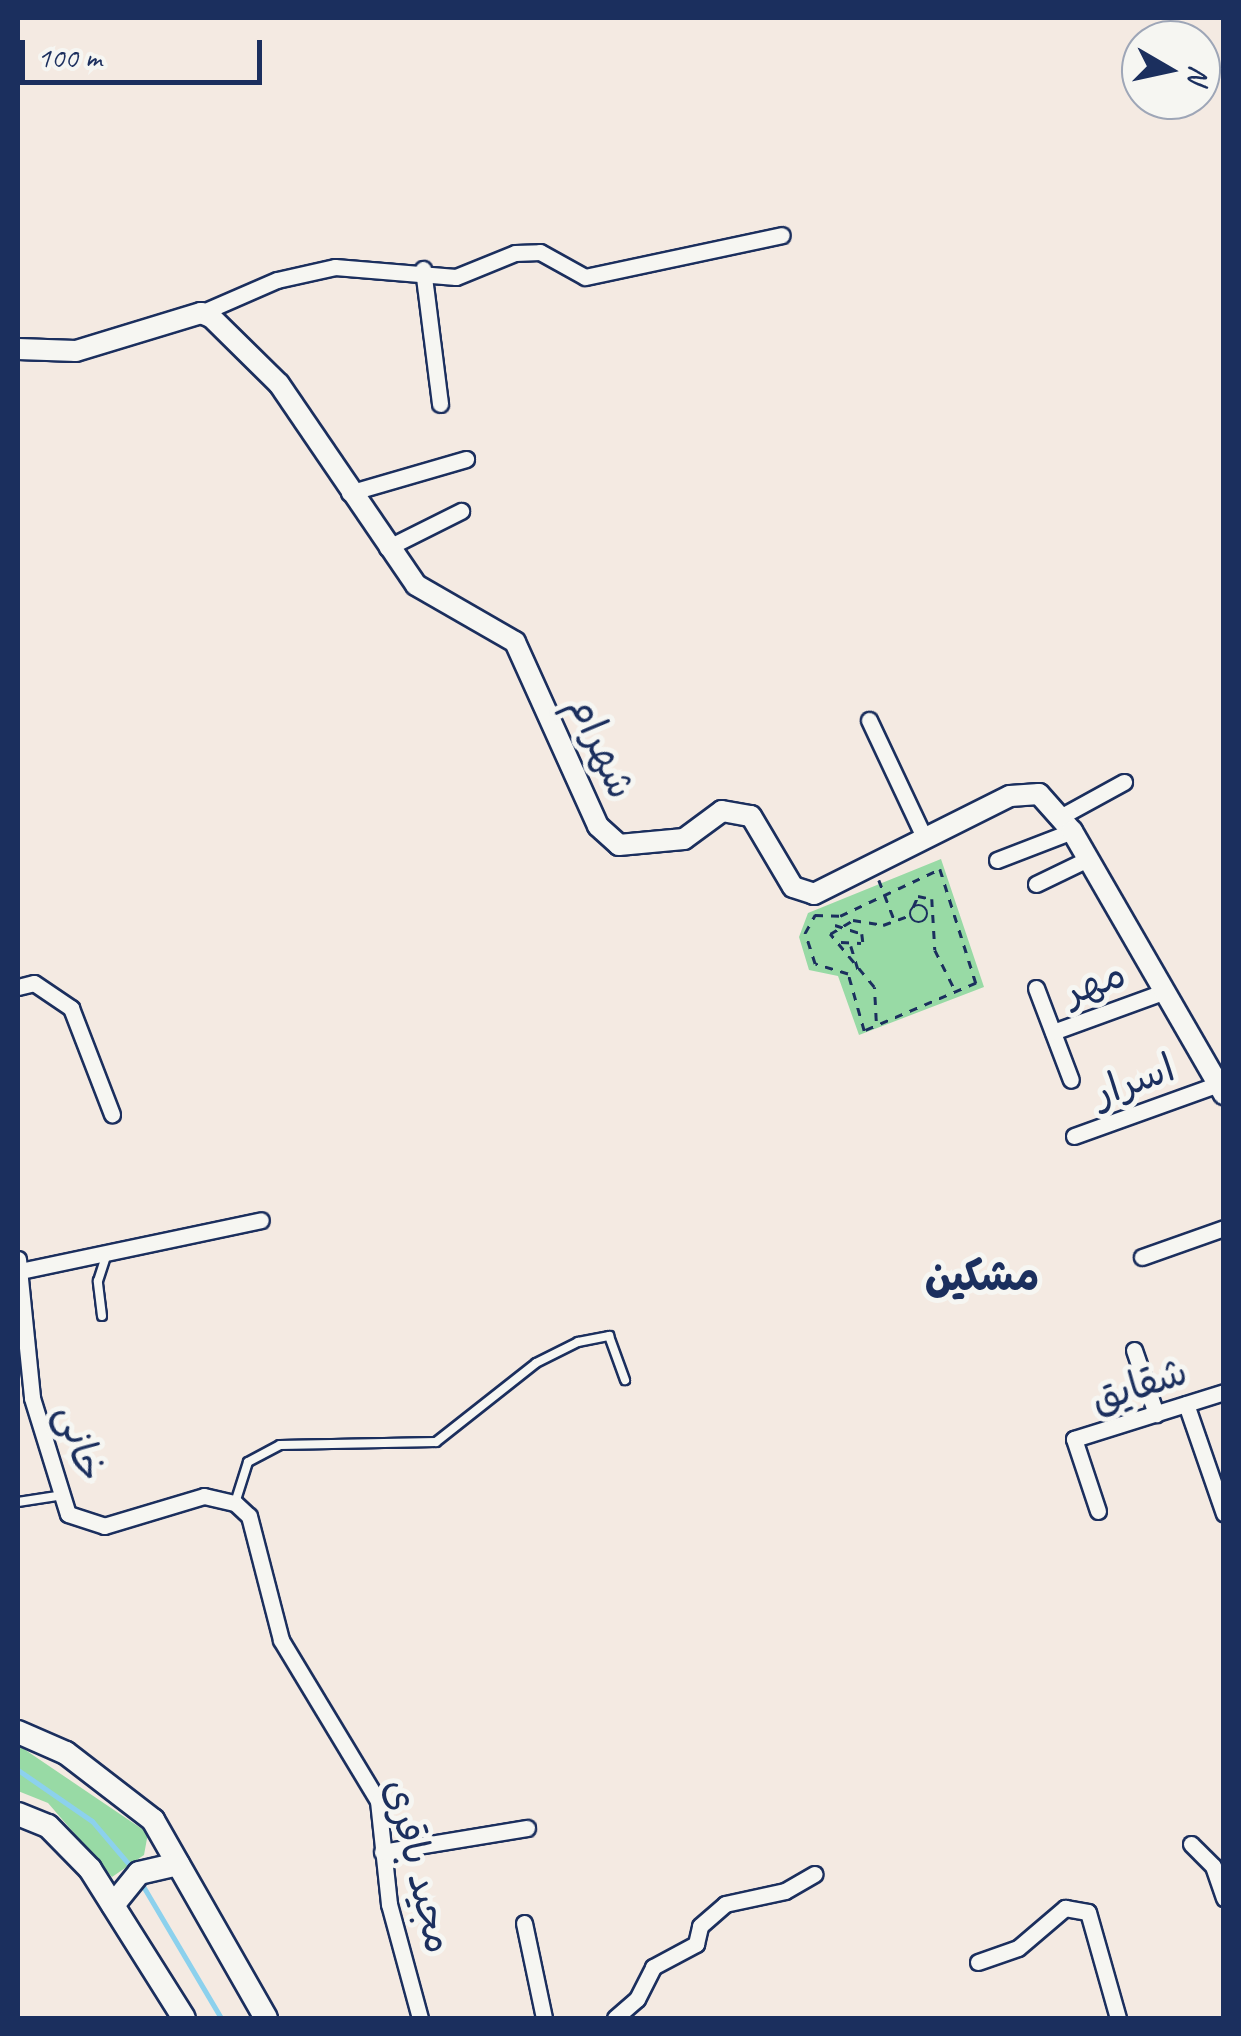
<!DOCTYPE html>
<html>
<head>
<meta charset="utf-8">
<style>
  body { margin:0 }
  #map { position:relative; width:1241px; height:2036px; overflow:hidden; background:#f4eae2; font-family:Caveat,"Playpen Sans Arabic",sans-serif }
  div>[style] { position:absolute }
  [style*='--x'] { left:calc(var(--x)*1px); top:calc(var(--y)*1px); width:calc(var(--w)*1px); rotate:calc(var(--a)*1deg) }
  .green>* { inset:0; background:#98daa5 }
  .stream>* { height:5px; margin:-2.5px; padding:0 2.5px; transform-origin:2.5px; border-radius:2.5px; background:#8cd1ed }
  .path>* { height:2.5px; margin-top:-1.25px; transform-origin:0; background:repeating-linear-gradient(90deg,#1b2f5e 0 8px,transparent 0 16px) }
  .path>.ring { margin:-1.25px; padding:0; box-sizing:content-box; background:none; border:2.5px solid #1b2f5e; border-radius:50% }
  .roads { filter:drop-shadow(2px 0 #1b2f5e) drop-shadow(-2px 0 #1b2f5e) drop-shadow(0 2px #1b2f5e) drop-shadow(0 -2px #1b2f5e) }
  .service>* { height:8px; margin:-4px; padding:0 4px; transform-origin:4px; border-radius:4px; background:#f6f6f2 }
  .minor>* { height:15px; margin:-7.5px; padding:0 7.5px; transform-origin:7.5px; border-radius:7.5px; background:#f6f6f2 }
  .tertiary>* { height:20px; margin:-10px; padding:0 10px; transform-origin:10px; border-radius:10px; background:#f6f6f2 }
  .secondary>* { height:22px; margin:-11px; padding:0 11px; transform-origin:11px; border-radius:11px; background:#f6f6f2 }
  span { translate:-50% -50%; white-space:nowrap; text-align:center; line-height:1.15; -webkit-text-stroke:10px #f6f6f2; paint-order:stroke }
  .street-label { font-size:40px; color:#1b2f5e }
  .neighbourhood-label { font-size:42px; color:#1b2f5e; font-weight:700 }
  .frame { position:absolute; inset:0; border:20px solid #1b2f5e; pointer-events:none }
  .north { position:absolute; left:1121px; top:20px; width:100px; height:100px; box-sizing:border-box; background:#f6f6f2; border:2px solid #9ea6b7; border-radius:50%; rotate:99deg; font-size:28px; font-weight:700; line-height:40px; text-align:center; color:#1b2f5e }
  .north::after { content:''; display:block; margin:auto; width:35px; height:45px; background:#1b2f5e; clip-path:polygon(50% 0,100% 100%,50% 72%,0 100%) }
  .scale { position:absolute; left:20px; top:40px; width:242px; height:45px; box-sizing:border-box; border:5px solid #1b2f5e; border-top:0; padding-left:12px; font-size:30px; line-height:35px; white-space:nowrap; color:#1b2f5e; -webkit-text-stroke:8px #f6f6f2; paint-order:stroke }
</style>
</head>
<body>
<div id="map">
  <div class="green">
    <div style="clip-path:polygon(941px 859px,984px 987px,859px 1035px,838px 976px,809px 970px,799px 937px,808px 913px)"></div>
    <div style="clip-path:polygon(18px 1745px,148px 1833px,144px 1855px,112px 1877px,48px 1803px,18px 1791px)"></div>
  </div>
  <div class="stream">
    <div style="--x:18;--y:1770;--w:90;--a:34.6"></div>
    <div style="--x:92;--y:1821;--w:62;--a:49.6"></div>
    <div style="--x:140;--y:1881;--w:159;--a:59.4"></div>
  </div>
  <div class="path">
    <div style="--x:940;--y:869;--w:120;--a:72.5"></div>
    <div style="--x:976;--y:983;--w:122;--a:156.8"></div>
    <div style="--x:864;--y:1031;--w:59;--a:-105.7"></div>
    <div style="--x:848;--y:974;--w:34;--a:-163"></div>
    <div style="--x:815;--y:964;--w:33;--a:-108"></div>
    <div style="--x:805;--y:933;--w:21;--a:-61"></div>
    <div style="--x:815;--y:915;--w:25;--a:2"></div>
    <div style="--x:840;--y:916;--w:110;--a:-25.2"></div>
    <div style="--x:879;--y:880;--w:42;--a:69"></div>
    <div class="ring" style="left:910px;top:905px;width:15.5px;height:15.5px"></div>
    <div style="--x:913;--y:907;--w:12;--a:-66"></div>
    <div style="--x:918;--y:896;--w:14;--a:12"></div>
    <div style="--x:932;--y:899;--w:51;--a:86.6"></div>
    <div style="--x:935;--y:950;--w:45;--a:63.4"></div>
    <div style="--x:835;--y:925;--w:28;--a:18"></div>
    <div style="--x:862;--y:934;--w:8;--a:83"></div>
    <div style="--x:841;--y:942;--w:20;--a:3"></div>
    <div style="--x:851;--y:946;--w:28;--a:73"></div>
    <div style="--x:876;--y:1021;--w:34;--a:-93"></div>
    <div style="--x:874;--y:987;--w:69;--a:-129.7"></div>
    <div style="--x:830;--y:934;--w:27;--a:-31"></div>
    <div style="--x:853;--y:920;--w:30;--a:9"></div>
    <div style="--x:883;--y:925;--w:29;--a:-20"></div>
  </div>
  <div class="roads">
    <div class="service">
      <div style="--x:102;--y:1316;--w:35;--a:-97"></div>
      <div style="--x:98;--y:1281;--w:26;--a:-72"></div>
      <div style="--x:18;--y:1502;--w:46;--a:-8.8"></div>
      <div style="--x:235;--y:1503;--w:43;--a:-72.4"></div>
      <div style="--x:248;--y:1462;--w:36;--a:-28"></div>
      <div style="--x:280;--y:1445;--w:156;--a:-1.1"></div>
      <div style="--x:436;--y:1442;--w:127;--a:-38.3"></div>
      <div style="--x:536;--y:1363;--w:47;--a:-26.6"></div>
      <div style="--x:578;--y:1342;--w:32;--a:-11"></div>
      <div style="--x:609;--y:1336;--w:47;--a:70"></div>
    </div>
    <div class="minor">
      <div style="--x:423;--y:269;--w:136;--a:82.8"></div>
      <div style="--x:201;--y:313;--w:83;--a:-23.5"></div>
      <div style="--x:277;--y:280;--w:59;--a:-12.6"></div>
      <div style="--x:335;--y:267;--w:121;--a:4.7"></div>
      <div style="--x:456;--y:277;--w:64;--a:-22.1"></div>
      <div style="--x:515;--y:253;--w:25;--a:-2"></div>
      <div style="--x:540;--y:252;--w:51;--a:29.1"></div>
      <div style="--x:585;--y:277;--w:201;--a:-12"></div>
      <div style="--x:349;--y:493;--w:122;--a:-16.2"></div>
      <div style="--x:387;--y:548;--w:83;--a:-26.6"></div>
      <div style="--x:869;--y:720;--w:132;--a:64.8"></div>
      <div style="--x:1060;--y:817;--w:73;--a:-28.7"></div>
      <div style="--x:997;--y:860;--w:80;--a:-21.1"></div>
      <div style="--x:1036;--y:884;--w:58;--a:-25.7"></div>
      <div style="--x:18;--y:987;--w:16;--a:-14"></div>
      <div style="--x:34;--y:983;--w:45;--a:34"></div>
      <div style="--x:71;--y:1008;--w:114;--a:68.9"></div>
      <div style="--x:1036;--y:988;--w:98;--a:69.2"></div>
      <div style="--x:1053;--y:1032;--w:114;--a:-20"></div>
      <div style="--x:1074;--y:1136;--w:159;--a:-19.8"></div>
      <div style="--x:1142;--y:1257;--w:87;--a:-19.5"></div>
      <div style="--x:18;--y:1259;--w:140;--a:84.2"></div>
      <div style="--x:32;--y:1398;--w:121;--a:72.8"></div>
      <div style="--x:68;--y:1514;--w:38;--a:18"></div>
      <div style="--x:104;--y:1526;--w:104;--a:-16.7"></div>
      <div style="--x:204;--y:1496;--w:32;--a:13"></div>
      <div style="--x:235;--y:1503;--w:19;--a:43"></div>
      <div style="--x:249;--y:1516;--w:128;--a:75.5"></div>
      <div style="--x:281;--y:1640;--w:188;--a:58.9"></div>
      <div style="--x:378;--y:1801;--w:104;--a:83.9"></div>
      <div style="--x:389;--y:1904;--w:118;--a:74.8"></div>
      <div style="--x:20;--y:1271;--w:246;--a:-11.9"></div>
      <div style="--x:1134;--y:1350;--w:68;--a:71"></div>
      <div style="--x:1186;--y:1404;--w:116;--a:70.9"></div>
      <div style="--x:1098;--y:1511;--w:76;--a:-108.4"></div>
      <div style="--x:1074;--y:1439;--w:157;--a:-17.4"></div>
      <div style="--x:1191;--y:1844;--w:31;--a:45"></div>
      <div style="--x:1213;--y:1866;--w:34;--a:71"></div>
      <div style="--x:382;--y:1852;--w:147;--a:-9.4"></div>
      <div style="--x:524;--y:1923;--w:97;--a:78.1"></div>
      <div style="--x:978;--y:1962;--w:42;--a:-19.3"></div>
      <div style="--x:1018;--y:1948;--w:62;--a:-40.4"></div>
      <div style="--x:1065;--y:1908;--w:23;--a:10"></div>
      <div style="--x:1088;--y:1912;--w:110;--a:74.2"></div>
      <div style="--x:615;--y:2018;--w:29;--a:-41"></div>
      <div style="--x:637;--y:1999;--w:36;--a:-63"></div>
      <div style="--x:653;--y:1967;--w:49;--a:-28.1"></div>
      <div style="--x:696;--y:1944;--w:18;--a:-77"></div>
      <div style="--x:700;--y:1926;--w:33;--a:-41"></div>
      <div style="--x:725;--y:1904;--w:61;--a:-12.2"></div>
      <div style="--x:785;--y:1891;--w:34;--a:-30"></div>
    </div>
    <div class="tertiary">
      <div style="--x:18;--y:349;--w:58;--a:2"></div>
      <div style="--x:76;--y:351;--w:131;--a:-16.9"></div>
      <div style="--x:201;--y:313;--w:11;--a:22"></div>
      <div style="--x:211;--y:317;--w:95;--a:44.6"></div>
      <div style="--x:279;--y:384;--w:243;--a:55.7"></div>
      <div style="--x:416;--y:585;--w:114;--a:29.9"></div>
      <div style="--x:515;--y:642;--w:202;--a:65.7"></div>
      <div style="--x:598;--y:826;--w:28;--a:42"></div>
      <div style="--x:619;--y:845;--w:65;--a:-5.3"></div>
      <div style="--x:684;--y:839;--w:47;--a:-36.4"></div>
      <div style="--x:722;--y:811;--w:29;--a:10"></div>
      <div style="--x:751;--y:816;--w:82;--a:59.4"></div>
      <div style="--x:793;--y:887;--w:22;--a:18"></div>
      <div style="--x:814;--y:894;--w:219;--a:-26.6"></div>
      <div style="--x:1010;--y:796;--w:29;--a:-4"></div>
      <div style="--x:1039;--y:794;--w:50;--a:48.3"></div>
      <div style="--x:1072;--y:831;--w:304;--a:60"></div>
    </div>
    <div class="secondary">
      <div style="--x:18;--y:1732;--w:52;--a:23.6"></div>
      <div style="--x:66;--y:1753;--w:110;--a:37.6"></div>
      <div style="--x:153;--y:1820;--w:228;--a:60.3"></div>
      <div style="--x:18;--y:1814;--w:32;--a:22"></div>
      <div style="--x:48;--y:1826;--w:60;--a:45.7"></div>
      <div style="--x:90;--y:1869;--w:176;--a:57.8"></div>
      <div style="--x:113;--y:1905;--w:41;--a:-50.9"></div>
      <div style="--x:139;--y:1873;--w:40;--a:-13"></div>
    </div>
  </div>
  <div class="street-label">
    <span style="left:602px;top:747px;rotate:66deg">شهرام</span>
    <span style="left:1095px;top:982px;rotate:-20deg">مهر</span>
    <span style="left:1134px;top:1080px;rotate:-20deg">اسرار</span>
    <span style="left:1139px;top:1385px;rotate:-18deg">شقایق</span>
    <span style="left:81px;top:1443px;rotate:73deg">خانی</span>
    <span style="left:419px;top:1866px;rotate:76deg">مجید باقری</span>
  </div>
  <div class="neighbourhood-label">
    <span style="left:982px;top:1277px">مشکین</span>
  </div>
  <div class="frame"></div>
  <div class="north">N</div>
  <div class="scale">100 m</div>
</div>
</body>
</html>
